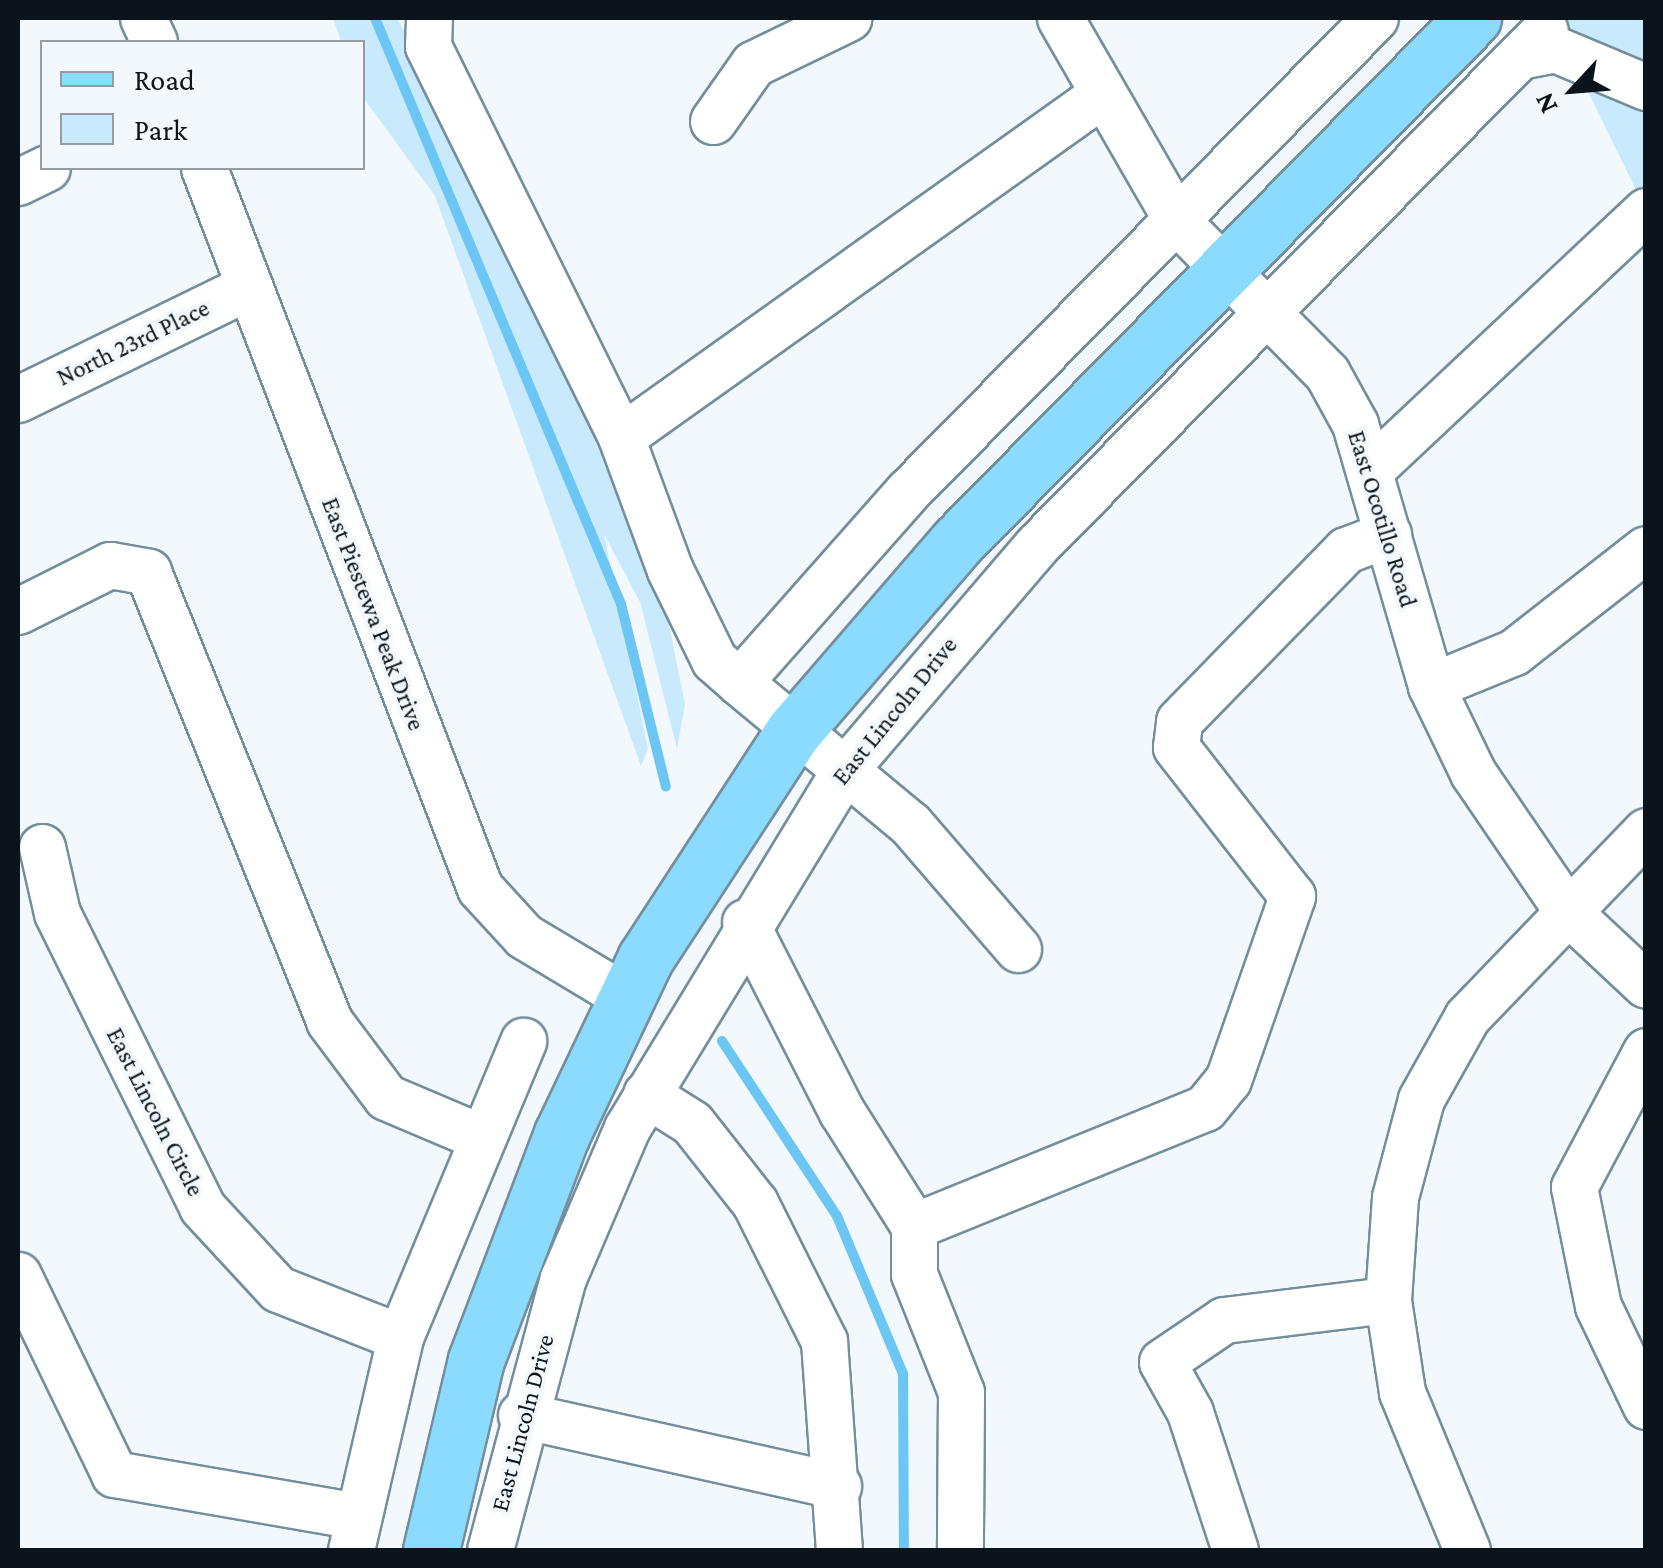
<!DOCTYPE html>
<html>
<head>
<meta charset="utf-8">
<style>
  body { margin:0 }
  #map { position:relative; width:1663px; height:1568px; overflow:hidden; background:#f3f8fc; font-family:"Crimson Pro",serif }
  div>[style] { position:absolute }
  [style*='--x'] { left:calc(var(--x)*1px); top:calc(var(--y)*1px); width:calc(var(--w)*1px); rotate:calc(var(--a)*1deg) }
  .green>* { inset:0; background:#c8eafc }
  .stream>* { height:10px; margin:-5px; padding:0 5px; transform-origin:5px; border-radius:5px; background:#6bc6f4 }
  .roads { filter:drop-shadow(2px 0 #748e9c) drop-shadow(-2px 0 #748e9c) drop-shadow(0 2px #748e9c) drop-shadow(0 -2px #748e9c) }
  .minor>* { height:45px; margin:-22.5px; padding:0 22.5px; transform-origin:22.5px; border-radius:22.5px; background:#fff }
  .major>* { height:55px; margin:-27.5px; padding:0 27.5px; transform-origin:27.5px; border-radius:27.5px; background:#8bdbff }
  span { translate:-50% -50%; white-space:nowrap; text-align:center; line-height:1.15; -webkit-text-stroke:8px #f3f8fc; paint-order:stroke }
  .street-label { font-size:25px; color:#0a141a }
  .frame { position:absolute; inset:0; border:20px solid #0a141a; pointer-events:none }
  .legend { position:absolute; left:40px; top:40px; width:325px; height:130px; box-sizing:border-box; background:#f3f8fc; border:2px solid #969da2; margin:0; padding:12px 18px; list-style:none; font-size:30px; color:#0a141a }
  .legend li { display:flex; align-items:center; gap:20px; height:50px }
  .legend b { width:50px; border:2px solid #969da2 }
  .north { position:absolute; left:1523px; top:40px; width:100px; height:100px; -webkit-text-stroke:8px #f3f8fc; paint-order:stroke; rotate:244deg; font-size:28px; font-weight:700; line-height:40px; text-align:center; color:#0a141a }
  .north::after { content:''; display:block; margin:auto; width:35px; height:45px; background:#0a141a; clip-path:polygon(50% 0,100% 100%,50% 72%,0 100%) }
</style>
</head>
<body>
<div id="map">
  <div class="green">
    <div style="clip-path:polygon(333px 18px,397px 18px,558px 324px,657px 566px,685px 704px,677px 749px,640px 602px,604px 534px,648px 749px,641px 766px,435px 196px,365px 100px,362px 42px,341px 42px)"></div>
    <div style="clip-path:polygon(1552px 18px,1645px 18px,1645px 209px,1639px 196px)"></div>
  </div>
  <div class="stream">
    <div style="--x:375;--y:18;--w:636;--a:67.23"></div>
    <div style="--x:621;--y:604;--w:188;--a:76.2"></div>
    <div style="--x:722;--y:1041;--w:209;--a:56.7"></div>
    <div style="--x:837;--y:1216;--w:171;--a:67.3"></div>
    <div style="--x:903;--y:1374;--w:176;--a:89.7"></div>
  </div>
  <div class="roads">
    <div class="minor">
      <div style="--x:143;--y:18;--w:26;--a:65"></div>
      <div style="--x:429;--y:18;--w:28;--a:92"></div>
      <div style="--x:428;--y:46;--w:436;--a:63.7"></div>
      <div style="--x:621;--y:437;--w:142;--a:69.8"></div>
      <div style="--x:670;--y:570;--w:100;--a:63.9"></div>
      <div style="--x:714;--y:660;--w:33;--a:41"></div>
      <div style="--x:1060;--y:18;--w:234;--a:60"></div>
      <div style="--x:1177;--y:221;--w:214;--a:45.4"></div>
      <div style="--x:1327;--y:373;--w:58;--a:61.2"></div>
      <div style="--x:1355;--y:424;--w:273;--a:73.8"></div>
      <div style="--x:1431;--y:686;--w:97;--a:64.2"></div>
      <div style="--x:1473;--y:773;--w:167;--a:55.7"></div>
      <div style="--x:1567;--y:911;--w:108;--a:43.1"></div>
      <div style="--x:1520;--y:56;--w:36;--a:-11"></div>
      <div style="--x:1555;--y:49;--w:99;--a:22.7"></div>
      <div style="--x:713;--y:121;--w:70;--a:-54.9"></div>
      <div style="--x:753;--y:64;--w:106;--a:-25.8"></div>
      <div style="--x:204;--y:168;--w:771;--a:69.03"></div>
      <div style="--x:480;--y:888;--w:65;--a:47.5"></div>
      <div style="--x:524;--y:936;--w:119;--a:30.9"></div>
      <div style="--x:18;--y:182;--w:32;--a:-26"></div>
      <div style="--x:18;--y:399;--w:256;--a:-26"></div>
      <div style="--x:621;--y:437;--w:589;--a:-35.47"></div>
      <div style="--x:1369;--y:471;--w:380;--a:-43.2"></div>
      <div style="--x:18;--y:611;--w:103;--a:-26.6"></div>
      <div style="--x:110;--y:565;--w:39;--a:10"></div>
      <div style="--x:148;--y:572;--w:484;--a:68"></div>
      <div style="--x:329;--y:1021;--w:95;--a:53.1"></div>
      <div style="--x:386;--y:1097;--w:100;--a:23"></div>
      <div style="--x:1431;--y:686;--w:90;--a:-22.3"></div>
      <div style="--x:1514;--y:652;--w:167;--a:-38"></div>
      <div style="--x:42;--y:847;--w:68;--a:77.2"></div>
      <div style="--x:57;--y:913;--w:328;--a:63.7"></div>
      <div style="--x:202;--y:1207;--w:112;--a:47.2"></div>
      <div style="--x:278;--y:1289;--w:131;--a:21.5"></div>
      <div style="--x:745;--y:922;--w:213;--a:63"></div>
      <div style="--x:842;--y:1112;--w:135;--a:57.7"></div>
      <div style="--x:914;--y:1226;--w:48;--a:90"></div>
      <div style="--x:914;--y:1274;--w:127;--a:68.3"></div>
      <div style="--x:961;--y:1392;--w:158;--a:90.4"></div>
      <div style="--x:1018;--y:949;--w:165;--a:-130.8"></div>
      <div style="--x:910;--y:824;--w:222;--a:-140.3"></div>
      <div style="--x:739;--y:682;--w:256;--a:-48.5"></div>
      <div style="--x:909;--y:490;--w:663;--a:-45.37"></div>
      <div style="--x:1646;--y:1051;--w:154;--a:117.9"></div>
      <div style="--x:1574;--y:1187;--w:121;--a:78.6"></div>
      <div style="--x:1598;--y:1306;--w:111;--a:64.4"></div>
      <div style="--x:646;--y:1094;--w:54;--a:32.2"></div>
      <div style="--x:692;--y:1123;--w:102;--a:51.8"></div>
      <div style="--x:755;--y:1203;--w:154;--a:63.4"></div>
      <div style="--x:824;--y:1341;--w:210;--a:85.9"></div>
      <div style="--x:914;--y:1226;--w:314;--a:-22.1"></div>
      <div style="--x:1205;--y:1108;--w:36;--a:-51"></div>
      <div style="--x:1228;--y:1080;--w:195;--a:-70.8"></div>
      <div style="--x:1292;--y:896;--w:189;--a:-127.9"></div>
      <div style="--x:1176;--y:747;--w:26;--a:-83"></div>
      <div style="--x:1179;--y:721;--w:239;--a:-45.7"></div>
      <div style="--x:1346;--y:550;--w:45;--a:-20.9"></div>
      <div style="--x:18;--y:1275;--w:221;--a:64.2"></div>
      <div style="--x:114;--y:1474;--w:248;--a:9.8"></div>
      <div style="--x:521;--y:1415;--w:325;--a:12.6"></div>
      <div style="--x:351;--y:1550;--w:219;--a:-77"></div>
      <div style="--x:400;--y:1337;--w:321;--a:-67.4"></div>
      <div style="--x:490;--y:1550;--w:282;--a:-75"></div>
      <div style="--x:563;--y:1278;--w:163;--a:-66.9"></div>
      <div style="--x:627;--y:1128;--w:421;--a:-58.7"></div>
      <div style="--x:846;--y:768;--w:294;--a:-49.4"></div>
      <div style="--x:1037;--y:545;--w:723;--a:-45.39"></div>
      <div style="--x:1235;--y:1550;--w:145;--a:-108.1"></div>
      <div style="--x:1190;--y:1412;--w:57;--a:-119.2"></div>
      <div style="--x:1162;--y:1362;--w:75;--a:-34.1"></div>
      <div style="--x:1224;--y:1320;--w:165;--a:-7"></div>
      <div style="--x:1467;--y:1550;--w:171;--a:-112.4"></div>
      <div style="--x:1402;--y:1392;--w:93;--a:-98.7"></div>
      <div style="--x:1388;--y:1300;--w:103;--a:-86.1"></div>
      <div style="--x:1395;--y:1197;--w:101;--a:-75.1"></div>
      <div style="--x:1421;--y:1099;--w:94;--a:-60.7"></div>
      <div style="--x:1467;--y:1017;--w:258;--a:-46.1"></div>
    </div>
    <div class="major">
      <div style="--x:431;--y:1550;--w:195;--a:-76.7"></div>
      <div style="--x:476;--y:1360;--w:242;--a:-69.2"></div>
      <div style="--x:562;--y:1134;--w:194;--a:-64.6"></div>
      <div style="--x:645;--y:959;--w:271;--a:-56.9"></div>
      <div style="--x:793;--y:732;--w:252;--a:-49.2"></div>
      <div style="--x:958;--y:541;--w:734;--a:-45.44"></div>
    </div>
  </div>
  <div class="street-label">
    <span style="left:133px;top:343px;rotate:-26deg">North 23rd Place</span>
    <span style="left:1382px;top:519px;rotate:73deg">East Ocotillo Road</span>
    <span style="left:373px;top:614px;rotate:69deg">East Piestewa Peak Drive</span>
    <span style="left:895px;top:711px;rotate:-51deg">East Lincoln Drive</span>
    <span style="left:155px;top:1112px;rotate:63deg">East Lincoln Circle</span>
    <span style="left:523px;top:1423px;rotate:-75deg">East Lincoln Drive</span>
  </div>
  <div class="frame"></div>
  <ul class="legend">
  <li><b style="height:12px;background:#8bdbff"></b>Road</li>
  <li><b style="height:28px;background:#c8eafc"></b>Park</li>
  </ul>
  <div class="north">N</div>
</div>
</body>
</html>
